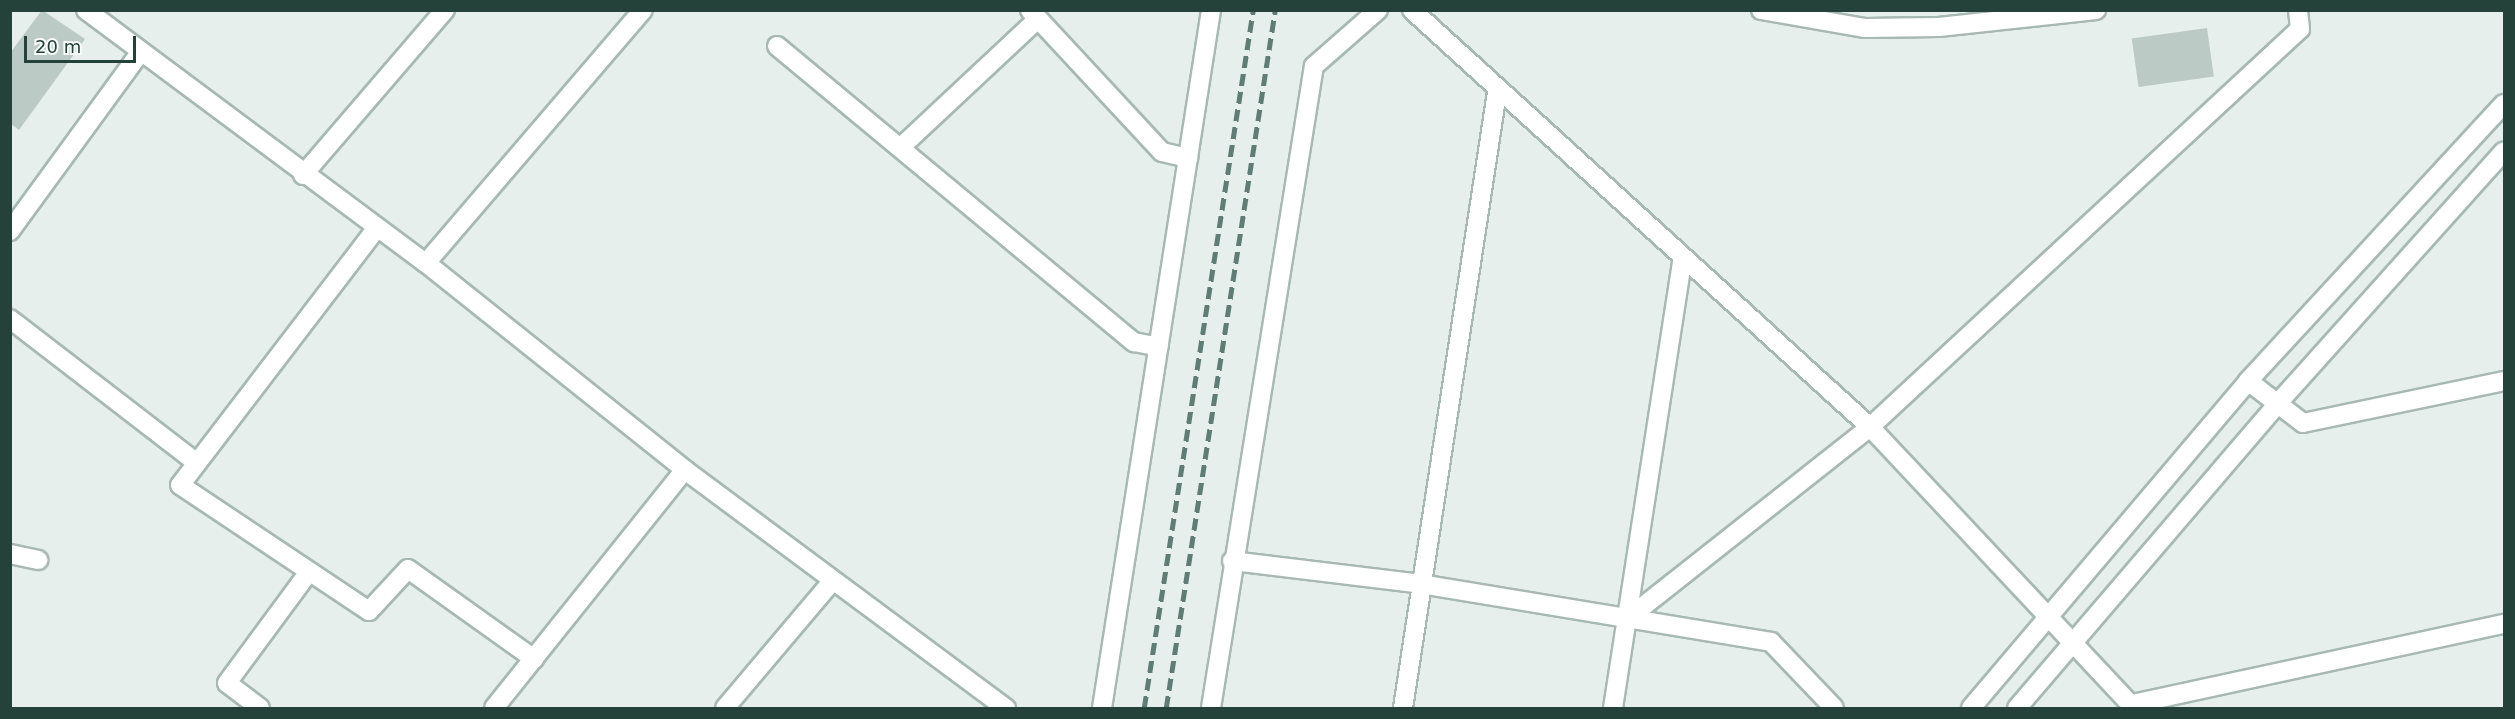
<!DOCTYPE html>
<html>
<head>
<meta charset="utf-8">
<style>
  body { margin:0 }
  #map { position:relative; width:2515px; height:719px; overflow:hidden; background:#e6efeb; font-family:"DejaVu Sans",sans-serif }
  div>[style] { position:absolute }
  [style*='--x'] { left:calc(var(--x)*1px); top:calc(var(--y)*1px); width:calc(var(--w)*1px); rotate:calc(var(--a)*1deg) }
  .building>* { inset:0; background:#bbcac4; transform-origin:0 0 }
  .roads { filter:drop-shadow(2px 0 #a8b8b2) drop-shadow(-2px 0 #a8b8b2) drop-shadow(0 2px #a8b8b2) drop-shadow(0 -2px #a8b8b2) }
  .service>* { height:18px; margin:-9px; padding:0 9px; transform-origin:9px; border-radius:9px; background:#fff }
  .minor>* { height:18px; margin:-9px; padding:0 9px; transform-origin:9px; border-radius:9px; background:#fff }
  .tertiary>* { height:18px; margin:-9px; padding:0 9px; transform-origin:9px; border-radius:9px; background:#fff }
  .rail>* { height:4.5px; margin-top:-2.25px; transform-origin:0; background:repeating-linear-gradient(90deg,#5f7d75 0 12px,transparent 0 18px) }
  span { translate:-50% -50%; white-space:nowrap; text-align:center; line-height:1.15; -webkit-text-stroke:6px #f7fbf9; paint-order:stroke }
  .frame { position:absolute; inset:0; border:12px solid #24423a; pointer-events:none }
  .scale { position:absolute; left:24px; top:36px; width:112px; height:27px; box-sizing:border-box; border:3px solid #24423a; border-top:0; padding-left:8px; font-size:18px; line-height:21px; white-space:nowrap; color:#24423a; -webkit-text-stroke:4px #f7fbf9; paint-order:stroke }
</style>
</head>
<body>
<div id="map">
  <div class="building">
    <div style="clip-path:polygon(42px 10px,85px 39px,19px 130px,10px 123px,10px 53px)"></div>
    <div style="left:2207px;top:28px;width:49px;height:76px;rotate:82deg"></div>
  </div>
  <div class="roads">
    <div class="service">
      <div style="--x:1030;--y:10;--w:194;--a:47.1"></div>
      <div style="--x:1162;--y:152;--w:27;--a:13"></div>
      <div style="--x:777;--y:46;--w:464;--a:39.7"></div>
      <div style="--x:1134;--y:342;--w:25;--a:11"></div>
      <div style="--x:901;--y:147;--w:187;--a:-43.1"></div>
      <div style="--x:303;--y:175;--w:218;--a:-49.3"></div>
      <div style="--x:260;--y:708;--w:41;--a:-142.9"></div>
      <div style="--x:227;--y:683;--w:137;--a:-53.6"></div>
    </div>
    <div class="minor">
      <div style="--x:86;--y:10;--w:424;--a:36.7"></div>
      <div style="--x:426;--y:263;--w:332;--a:38.6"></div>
      <div style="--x:685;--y:470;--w:400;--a:36.6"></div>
      <div style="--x:1412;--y:10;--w:619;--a:42.32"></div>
      <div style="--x:1870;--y:427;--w:386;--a:46.8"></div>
      <div style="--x:376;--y:229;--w:322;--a:127.4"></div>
      <div style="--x:180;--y:485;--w:227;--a:33.7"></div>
      <div style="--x:369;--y:611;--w:57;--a:-47.1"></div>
      <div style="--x:408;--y:569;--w:155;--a:35.5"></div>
      <div style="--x:10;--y:231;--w:220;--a:-53.9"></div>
      <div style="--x:426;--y:263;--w:333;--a:-49.4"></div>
      <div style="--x:10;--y:319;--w:235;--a:37.6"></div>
      <div style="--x:2248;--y:381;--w:69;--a:37.4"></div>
      <div style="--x:2303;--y:423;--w:205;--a:-11.8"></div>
      <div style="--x:10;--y:554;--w:29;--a:12"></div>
      <div style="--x:1232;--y:561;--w:190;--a:6.9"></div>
      <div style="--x:1421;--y:584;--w:355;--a:9.4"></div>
      <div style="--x:1771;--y:642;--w:91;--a:46.3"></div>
      <div style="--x:1627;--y:619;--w:310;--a:-38.3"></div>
      <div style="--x:1870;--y:427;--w:586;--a:-42.79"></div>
      <div style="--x:2300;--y:29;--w:19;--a:-96"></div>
      <div style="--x:2133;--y:704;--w:380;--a:-12.2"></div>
      <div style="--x:494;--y:708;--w:305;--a:-51.3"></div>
      <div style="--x:725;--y:708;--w:167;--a:-49.8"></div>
      <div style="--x:1211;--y:708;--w:650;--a:-80.89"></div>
      <div style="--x:1314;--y:66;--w:85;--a:-41.2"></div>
      <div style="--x:1403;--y:708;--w:623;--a:-81.32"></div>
      <div style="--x:1613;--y:708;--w:453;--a:-81.2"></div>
    </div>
    <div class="tertiary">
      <div style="--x:1761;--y:10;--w:106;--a:9.8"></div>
      <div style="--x:1865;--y:28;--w:74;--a:-0.8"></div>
      <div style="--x:1939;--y:27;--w:158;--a:-6.2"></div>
      <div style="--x:1102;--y:708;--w:706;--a:-81.12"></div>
      <div style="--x:1971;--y:708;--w:429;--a:-49.7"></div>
      <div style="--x:2248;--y:381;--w:377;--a:-47.3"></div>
      <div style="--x:2017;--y:708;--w:401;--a:-49.4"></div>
      <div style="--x:2278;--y:403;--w:338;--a:-48.1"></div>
    </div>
  </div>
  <div class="rail">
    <div style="--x:1144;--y:708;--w:706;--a:-81.12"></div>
    <div style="--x:1166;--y:708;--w:706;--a:-81.12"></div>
  </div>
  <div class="frame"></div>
  <div class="scale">20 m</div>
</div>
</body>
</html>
